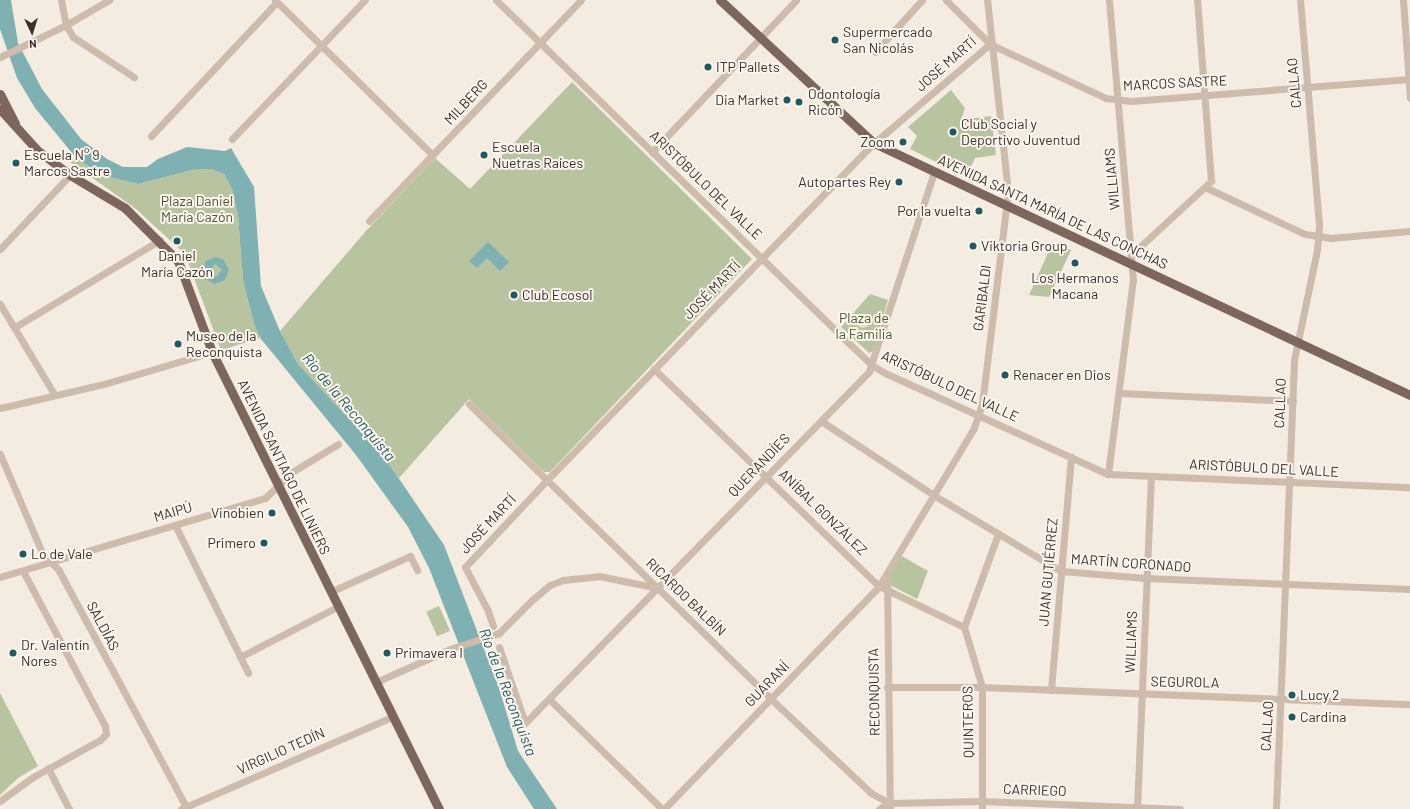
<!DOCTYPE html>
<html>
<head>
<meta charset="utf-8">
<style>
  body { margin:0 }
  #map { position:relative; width:1410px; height:809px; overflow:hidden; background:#f4ebe1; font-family:Barlow,sans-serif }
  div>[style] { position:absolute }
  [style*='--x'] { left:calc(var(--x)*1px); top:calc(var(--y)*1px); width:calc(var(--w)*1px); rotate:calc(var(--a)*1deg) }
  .green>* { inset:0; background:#b8c4a0; transform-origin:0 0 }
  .plaza>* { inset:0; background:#ecdcc8 }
  .round { border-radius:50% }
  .water>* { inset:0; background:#7fb0b2 }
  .minor>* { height:7px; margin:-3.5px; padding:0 3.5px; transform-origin:3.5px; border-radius:3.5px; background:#cdbbac }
  .major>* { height:9px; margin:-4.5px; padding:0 4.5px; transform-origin:4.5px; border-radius:4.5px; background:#7d675c }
  .dots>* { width:11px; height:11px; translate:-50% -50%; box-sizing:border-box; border:2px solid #fbf5ee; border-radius:50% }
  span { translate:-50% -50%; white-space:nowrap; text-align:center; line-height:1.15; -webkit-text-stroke:4px #fbf5ee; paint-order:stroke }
  .poi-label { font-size:14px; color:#3b302b }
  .left { translate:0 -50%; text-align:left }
  .right { translate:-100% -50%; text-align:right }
  .street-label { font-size:14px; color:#3b302b }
  .park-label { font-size:14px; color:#4a5a2e }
  .water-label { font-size:15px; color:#1f5a5e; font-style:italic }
  .north { position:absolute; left:12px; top:12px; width:40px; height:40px; -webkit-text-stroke:3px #fbf5ee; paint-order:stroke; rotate:176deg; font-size:11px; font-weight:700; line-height:16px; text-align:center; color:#3b302b }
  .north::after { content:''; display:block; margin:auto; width:14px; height:18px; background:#3b302b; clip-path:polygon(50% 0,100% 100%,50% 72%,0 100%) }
</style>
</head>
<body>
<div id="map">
  <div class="green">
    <div style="clip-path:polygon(572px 82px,752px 259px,550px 472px,544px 472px,469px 399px,399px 478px,385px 458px,298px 364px,280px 331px,366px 231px,435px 158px,470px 189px)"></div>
    <div style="clip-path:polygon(951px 90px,965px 108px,961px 120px,991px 116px,996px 155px,975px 158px,966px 177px,910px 149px,917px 136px,908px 127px)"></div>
    <div style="clip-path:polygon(77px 159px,105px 176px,138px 184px,192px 170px,211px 169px,224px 174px,232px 189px,238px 215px,243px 280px,260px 338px,221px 350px,185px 254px,136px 209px,70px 162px)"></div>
    <div style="clip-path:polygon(1053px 242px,1071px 250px,1049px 297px,1029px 295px)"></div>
    <div style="clip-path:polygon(870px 294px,888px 300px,873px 351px,869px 353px,841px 327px)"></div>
    <div style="clip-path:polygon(900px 555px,928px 571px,917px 599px,890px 585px,889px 575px)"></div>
    <div style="left:439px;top:606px;width:27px;height:14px;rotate:66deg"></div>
    <div style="clip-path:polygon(0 693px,38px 766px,18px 778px,0 795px)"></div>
  </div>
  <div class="plaza">
    <div class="round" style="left:857px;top:316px;width:12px;height:12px"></div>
  </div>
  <div class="water">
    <div style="clip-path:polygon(0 0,11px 0,18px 43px,42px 89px,81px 139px,107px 159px,123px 167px,147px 167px,158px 159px,187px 147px,225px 151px,231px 148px,254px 187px,261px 286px,280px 331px,298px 364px,385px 458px,444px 545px,499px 688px,518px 751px,557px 809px,534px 809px,507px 767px,429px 568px,408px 527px,356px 455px,261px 339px,255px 326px,243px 280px,238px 215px,232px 189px,224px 174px,211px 169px,192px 170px,138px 184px,105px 176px,77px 159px,35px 108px,17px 78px,0 29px)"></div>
    <div style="clip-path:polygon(488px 242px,509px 262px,500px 271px,487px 258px,477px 268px,469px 261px)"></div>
    <div style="clip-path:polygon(evenodd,216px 257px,224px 260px,229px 270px,225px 280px,215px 284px,205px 279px,202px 271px,206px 261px,216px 257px,215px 264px,222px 270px,216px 277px,209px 271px,215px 264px)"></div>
  </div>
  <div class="minor">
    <div style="--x:61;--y:0;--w:25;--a:79"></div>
    <div style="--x:66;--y:25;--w:14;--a:60"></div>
    <div style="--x:73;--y:37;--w:73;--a:33.3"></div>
    <div style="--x:275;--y:0;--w:221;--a:44.5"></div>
    <div style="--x:496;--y:0;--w:479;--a:44.2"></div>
    <div style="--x:839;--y:334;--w:47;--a:43.3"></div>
    <div style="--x:873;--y:366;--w:14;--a:30"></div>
    <div style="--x:885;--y:373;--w:245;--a:24.4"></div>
    <div style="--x:1108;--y:474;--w:302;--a:2.5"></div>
    <div style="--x:946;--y:0;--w:62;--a:45"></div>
    <div style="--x:990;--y:44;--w:128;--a:25"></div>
    <div style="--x:1106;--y:98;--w:25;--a:7"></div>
    <div style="--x:1131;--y:101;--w:280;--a:-4.5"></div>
    <div style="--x:1403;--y:0;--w:98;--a:85.9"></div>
    <div style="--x:875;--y:52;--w:70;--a:-47.9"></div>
    <div style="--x:0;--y:57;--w:73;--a:-25.9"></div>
    <div style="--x:66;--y:25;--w:50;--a:-30.2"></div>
    <div style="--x:151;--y:136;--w:184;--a:-46.8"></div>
    <div style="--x:232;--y:139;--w:192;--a:-46.3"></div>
    <div style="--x:652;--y:152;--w:209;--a:-46.5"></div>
    <div style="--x:1205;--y:187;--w:110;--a:25.2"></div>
    <div style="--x:1305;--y:234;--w:26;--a:9"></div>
    <div style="--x:1331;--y:238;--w:79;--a:-5.1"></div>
    <div style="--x:369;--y:221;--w:306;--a:-46.2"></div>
    <div style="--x:0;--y:249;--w:102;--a:-46.6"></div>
    <div style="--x:1132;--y:254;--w:108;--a:-42.7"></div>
    <div style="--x:1211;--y:181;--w:182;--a:-94.4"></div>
    <div style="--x:0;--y:304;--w:105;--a:59"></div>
    <div style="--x:15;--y:327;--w:169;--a:-31"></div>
    <div style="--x:654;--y:369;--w:313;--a:44"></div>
    <div style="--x:879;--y:586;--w:94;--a:25.8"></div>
    <div style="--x:964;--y:627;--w:63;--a:73.3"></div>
    <div style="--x:982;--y:687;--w:122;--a:90"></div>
    <div style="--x:1119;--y:393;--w:174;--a:2.6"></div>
    <div style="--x:469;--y:404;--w:422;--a:44.3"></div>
    <div style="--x:771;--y:699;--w:137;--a:43.2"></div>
    <div style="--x:871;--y:793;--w:21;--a:29"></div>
    <div style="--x:0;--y:408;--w:107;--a:-13"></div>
    <div style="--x:104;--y:384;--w:113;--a:-16.5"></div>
    <div style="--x:821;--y:421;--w:136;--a:33.3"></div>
    <div style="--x:935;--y:496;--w:147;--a:30.8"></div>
    <div style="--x:1061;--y:571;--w:85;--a:4.7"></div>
    <div style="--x:1146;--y:578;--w:264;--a:2.4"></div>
    <div style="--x:0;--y:454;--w:110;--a:66.9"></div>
    <div style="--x:43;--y:555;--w:21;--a:43"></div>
    <div style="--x:58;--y:569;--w:272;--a:61.7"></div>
    <div style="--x:1108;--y:474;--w:196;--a:-82.7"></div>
    <div style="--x:1133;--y:280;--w:281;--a:-94.9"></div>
    <div style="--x:175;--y:525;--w:165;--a:63.7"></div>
    <div style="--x:887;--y:575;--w:234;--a:89.3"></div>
    <div style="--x:0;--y:577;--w:277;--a:-16.6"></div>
    <div style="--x:265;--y:498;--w:37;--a:-44"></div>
    <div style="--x:292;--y:472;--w:54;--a:-31.3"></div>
    <div style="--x:330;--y:592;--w:88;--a:-24.2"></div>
    <div style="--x:410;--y:556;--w:16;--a:63"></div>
    <div style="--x:493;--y:626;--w:18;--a:-109"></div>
    <div style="--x:487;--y:609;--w:47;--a:-117.6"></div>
    <div style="--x:465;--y:567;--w:120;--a:-46.7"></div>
    <div style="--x:547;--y:480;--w:470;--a:-45.9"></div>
    <div style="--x:874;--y:143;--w:153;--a:-40.5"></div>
    <div style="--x:964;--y:627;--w:99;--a:-69.9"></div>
    <div style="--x:499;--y:647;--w:80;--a:71.1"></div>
    <div style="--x:240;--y:657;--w:109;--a:-27.3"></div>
    <div style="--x:376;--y:682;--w:81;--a:-24"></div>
    <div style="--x:450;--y:649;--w:52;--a:-18.1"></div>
    <div style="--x:499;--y:633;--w:47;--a:-45"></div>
    <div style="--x:532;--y:600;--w:23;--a:-40"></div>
    <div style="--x:550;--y:585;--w:14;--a:-21"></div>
    <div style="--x:563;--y:580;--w:36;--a:-6"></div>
    <div style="--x:599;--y:576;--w:60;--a:11.5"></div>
    <div style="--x:887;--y:687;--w:95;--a:0"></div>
    <div style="--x:982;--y:687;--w:428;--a:2.3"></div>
    <div style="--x:1051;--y:690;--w:234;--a:-85.1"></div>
    <div style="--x:550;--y:700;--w:156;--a:44.2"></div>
    <div style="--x:520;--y:728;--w:499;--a:-45.6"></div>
    <div style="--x:869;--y:371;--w:209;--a:-71.9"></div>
    <div style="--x:48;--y:768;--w:46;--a:62.9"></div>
    <div style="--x:0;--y:801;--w:41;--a:-36"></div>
    <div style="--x:33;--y:777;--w:77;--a:-28.9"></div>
    <div style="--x:100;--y:740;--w:8;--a:-45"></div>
    <div style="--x:106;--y:734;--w:8;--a:-97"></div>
    <div style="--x:105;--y:726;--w:175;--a:-117.9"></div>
    <div style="--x:181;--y:809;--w:230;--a:-23.6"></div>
    <div style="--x:664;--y:809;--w:310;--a:-46"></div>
    <div style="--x:879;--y:586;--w:184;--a:-59"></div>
    <div style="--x:974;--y:428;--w:25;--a:-72"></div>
    <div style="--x:982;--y:404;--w:214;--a:-83"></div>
    <div style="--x:1008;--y:192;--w:193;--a:-96.2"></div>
    <div style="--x:879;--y:809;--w:12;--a:-31"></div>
    <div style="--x:889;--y:803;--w:93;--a:-1.2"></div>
    <div style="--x:982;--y:801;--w:198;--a:2.3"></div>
    <div style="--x:1137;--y:809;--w:333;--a:-87.6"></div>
    <div style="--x:1276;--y:809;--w:449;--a:-87.7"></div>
    <div style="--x:1294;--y:360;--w:112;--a:-78.2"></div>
    <div style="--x:1317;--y:250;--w:25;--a:-85"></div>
    <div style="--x:1319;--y:225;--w:226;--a:-94.8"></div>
  </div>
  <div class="major">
    <div style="--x:720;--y:0;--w:210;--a:42.9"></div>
    <div style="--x:874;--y:143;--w:592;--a:25.18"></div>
    <div style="--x:0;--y:94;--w:33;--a:63"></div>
    <div style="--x:0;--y:109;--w:55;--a:47.9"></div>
    <div style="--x:37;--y:150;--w:41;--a:37.1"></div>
    <div style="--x:70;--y:175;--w:64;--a:31"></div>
    <div style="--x:125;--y:208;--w:75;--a:45"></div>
    <div style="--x:178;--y:261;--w:97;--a:69.5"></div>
    <div style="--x:212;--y:352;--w:510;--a:63.59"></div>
  </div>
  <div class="dots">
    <div style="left:835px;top:40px;background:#1f5a5e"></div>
    <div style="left:708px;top:67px;background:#1f5a5e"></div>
    <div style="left:787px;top:100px;background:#1f5a5e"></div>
    <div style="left:799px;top:102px;background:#1f5a5e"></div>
    <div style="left:953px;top:132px;background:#1f5a5e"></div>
    <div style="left:903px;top:142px;background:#1f5a5e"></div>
    <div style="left:484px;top:155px;background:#1f5a5e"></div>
    <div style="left:16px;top:163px;background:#1f5a5e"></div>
    <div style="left:899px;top:182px;background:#1f5a5e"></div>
    <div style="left:979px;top:211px;background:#1f5a5e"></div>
    <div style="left:177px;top:241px;background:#1f5a5e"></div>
    <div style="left:973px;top:246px;background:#1f5a5e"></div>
    <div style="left:1075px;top:263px;background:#1f5a5e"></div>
    <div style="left:514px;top:295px;background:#1f5a5e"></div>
    <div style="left:178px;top:344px;background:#1f5a5e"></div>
    <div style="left:1005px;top:375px;background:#1f5a5e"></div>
    <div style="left:272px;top:513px;background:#1f5a5e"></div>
    <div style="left:264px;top:543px;background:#1f5a5e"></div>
    <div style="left:23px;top:554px;background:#1f5a5e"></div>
    <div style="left:13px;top:653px;background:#1f5a5e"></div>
    <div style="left:387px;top:653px;background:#1f5a5e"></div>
    <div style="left:1292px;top:695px;background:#1f5a5e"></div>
    <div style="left:1292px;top:717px;background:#1f5a5e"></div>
  </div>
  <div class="poi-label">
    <span class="left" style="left:843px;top:40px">Supermercado<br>San Nicolás</span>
    <span class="left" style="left:716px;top:67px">ITP Pallets</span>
    <span class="left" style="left:808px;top:102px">Odontología<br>Ricón</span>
    <span class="right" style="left:779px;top:100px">Dia Market</span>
    <span class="left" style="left:961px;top:132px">Club Social y<br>Deportivo Juventud</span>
    <span class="right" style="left:895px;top:142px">Zoom</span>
    <span class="left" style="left:492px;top:155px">Escuela<br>Nuetras Raíces</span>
    <span class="left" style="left:24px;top:163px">Escuela N° 9<br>Marcos Sastre</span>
    <span class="right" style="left:891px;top:182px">Autopartes Rey</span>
    <span class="right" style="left:971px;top:211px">Por la vuelta</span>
    <span class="left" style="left:981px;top:246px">Viktoria Group</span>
    <span style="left:177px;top:264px">Daniel<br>María Cazón</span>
    <span style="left:1075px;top:286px">Los Hermanos<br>Macana</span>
    <span class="left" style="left:522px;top:295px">Club Ecosol</span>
    <span class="left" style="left:186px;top:344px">Museo de la<br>Reconquista</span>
    <span class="left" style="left:1013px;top:375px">Renacer en Dios</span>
    <span class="right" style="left:264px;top:513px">Vinobien</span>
    <span class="right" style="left:256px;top:543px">Primero</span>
    <span class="left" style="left:31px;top:554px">Lo de Vale</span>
    <span class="left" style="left:21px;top:653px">Dr. Valentín<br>Nores</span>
    <span class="left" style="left:395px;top:653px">Primavera l</span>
    <span class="left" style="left:1300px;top:695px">Lucy 2</span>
    <span class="left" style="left:1300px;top:717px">Cardina</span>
  </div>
  <div class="street-label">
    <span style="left:946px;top:64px;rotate:-41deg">JOSÉ MARTÍ</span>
    <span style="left:1175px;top:83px;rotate:-3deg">MARCOS SASTRE</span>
    <span style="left:1294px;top:83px;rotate:-95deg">CALLAO</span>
    <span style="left:466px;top:102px;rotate:-47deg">MILBERG</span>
    <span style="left:1112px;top:179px;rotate:-95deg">WILLIAMS</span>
    <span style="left:706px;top:185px;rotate:44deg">ARISTÓBULO DEL VALLE</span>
    <span style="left:1053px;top:212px;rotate:25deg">AVENIDA SANTA MARÍA DE LAS CONCHAS</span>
    <span style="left:712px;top:290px;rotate:-46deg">JOSÉ MARTÍ</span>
    <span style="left:982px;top:298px;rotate:-83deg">GARIBALDI</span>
    <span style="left:950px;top:386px;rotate:25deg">ARISTÓBULO DEL VALLE</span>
    <span style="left:1280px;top:403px;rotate:-88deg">CALLAO</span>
    <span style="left:759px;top:465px;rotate:-46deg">QUERANDÍES</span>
    <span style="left:284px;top:467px;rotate:64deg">AVENIDA SANTIAGO DE LINIERS</span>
    <span style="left:1264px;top:468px;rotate:3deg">ARISTÓBULO DEL VALLE</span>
    <span style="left:173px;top:512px;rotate:-16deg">MAIPÚ</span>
    <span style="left:823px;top:512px;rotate:44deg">ANÍBAL GONZÁLEZ</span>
    <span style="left:488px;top:524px;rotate:-47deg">JOSÉ MARTÍ</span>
    <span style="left:1131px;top:563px;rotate:4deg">MARTÍN CORONADO</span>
    <span style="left:1048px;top:572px;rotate:-85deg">JUAN GUTIÉRREZ</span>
    <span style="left:686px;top:597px;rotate:44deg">RICARDO BALBÍN</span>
    <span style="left:103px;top:626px;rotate:62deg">SALDÍAS</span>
    <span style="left:1131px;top:642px;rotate:-88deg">WILLIAMS</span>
    <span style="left:1185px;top:682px;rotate:1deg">SEGUROLA</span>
    <span style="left:767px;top:684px;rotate:-46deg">GUARANÍ</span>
    <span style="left:874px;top:692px;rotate:-91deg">RECONQUISTA</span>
    <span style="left:968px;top:722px;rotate:-91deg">QUINTEROS</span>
    <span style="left:1267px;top:726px;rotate:-87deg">CALLAO</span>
    <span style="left:281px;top:751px;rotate:-24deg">VIRGILIO TEDÍN</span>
    <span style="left:1035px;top:790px;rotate:2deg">CARRIEGO</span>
  </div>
  <div class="park-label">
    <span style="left:197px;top:209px">Plaza Daniel<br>María Cazón</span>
    <span style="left:864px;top:326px">Plaza de<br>la Familia</span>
  </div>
  <div class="water-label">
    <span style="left:349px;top:407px;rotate:50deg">Río de la Reconquista</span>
    <span style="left:508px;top:692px;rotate:69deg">Río de la Reconquista</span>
  </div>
  <div class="north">N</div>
</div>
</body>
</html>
